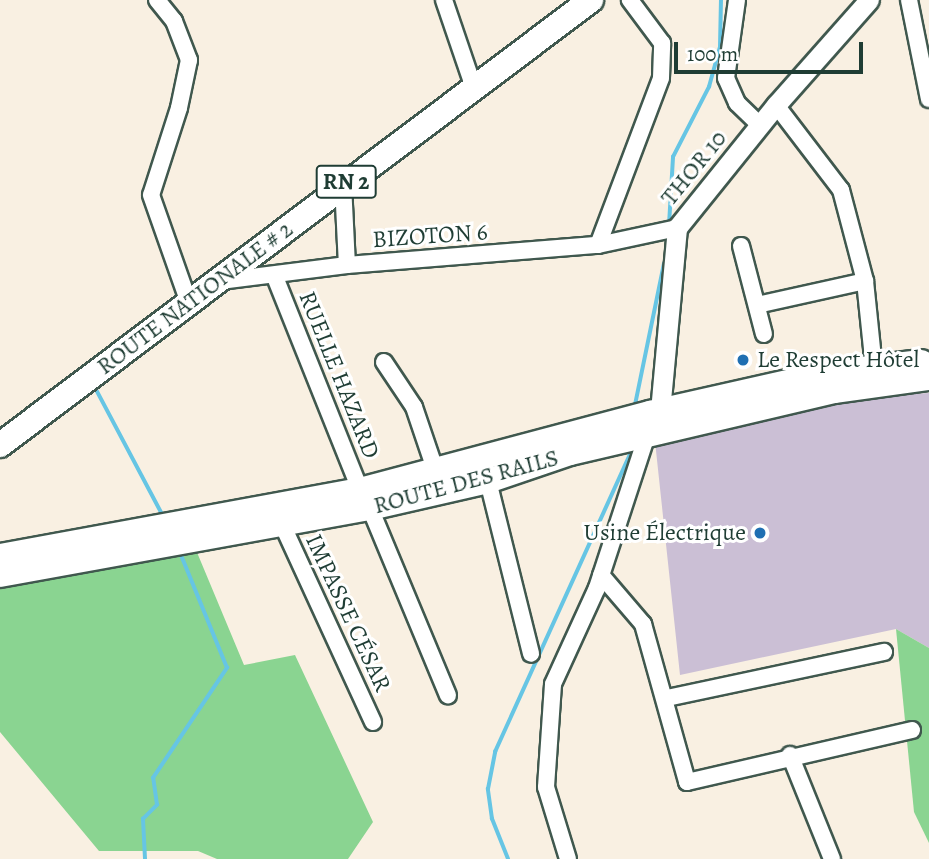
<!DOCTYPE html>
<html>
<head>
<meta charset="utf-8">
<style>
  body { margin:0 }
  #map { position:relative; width:929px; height:859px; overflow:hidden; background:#f9f0e2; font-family:Alegreya,serif }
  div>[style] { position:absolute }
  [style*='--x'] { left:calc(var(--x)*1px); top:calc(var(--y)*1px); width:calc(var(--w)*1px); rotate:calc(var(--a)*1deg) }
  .industrial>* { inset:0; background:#cbbfd5 }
  .green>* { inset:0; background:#8ad491 }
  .stream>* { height:3.5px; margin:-1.75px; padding:0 1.75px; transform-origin:1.75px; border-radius:1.75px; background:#66c5e4 }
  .roads { filter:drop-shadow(2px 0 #40584e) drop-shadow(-2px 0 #40584e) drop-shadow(0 2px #40584e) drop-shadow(0 -2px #40584e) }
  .minor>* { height:16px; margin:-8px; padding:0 8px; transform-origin:8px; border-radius:8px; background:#fff }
  .tertiary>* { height:19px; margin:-9.5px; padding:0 9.5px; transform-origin:9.5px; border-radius:9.5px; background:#fff }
  .primary>* { height:24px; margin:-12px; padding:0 12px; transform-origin:12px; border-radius:12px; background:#fff }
  .dots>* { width:19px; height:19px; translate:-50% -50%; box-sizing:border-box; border:4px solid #fff; border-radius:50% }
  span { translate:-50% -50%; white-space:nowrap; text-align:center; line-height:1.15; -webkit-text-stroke:6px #fff; paint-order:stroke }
  .shield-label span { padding:2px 5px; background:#fff; border:2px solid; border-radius:5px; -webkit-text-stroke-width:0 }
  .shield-label { font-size:23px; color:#1f3d34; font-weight:700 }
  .street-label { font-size:24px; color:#1f3d34 }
  .poi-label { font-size:24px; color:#1f3d34 }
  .left { translate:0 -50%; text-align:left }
  .right { translate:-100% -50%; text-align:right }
  .scale { position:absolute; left:674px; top:42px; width:189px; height:32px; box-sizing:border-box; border:4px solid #1f3d34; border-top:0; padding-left:9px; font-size:21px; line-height:24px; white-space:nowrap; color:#1f3d34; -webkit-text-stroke:5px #fff; paint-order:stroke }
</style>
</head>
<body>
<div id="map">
  <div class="industrial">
    <div style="clip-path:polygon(929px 393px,929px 648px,896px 629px,680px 675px,654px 432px,871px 396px)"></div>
  </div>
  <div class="green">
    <div style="clip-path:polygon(196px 550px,244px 665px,295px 655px,373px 822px,348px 859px,217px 859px,198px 851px,99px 851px,0 732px,0 583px)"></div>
    <div style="clip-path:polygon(896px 629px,929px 648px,929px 843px,914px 812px)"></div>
  </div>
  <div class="stream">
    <div style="--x:669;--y:225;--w:68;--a:-86.6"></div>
    <div style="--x:673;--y:157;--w:79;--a:-62.8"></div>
    <div style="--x:709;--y:87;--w:41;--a:-74.6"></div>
    <div style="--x:720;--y:47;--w:47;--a:-88.8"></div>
    <div style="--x:94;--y:385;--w:149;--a:62.1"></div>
    <div style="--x:635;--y:405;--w:144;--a:-78.4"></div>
    <div style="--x:145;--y:859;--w:40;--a:-92.9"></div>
    <div style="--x:143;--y:819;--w:20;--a:-45"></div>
    <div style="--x:157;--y:805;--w:27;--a:-98"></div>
    <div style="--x:153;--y:778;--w:133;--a:-56.1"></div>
    <div style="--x:227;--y:668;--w:124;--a:-112.2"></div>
    <div style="--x:508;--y:859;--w:43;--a:-111.8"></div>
    <div style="--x:492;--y:819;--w:30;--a:-98"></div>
    <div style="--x:488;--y:789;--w:38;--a:-79"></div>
    <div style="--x:495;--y:752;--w:329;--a:-65.6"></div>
  </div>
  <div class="roads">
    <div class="minor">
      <div style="--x:157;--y:0;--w:27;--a:51"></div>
      <div style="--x:174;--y:21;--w:42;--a:69"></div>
      <div style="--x:189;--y:60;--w:49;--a:101.8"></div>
      <div style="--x:179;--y:108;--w:91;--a:107.8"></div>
      <div style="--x:151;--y:195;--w:114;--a:70.6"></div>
      <div style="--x:444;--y:0;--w:90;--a:71.2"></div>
      <div style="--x:737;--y:0;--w:79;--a:98"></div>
      <div style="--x:726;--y:78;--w:27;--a:66"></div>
      <div style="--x:737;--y:103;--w:32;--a:44"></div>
      <div style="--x:909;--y:0;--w:101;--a:78.6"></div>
      <div style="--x:776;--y:105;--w:107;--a:52.6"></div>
      <div style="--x:841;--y:190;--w:94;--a:75.2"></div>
      <div style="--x:865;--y:281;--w:87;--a:84.1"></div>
      <div style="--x:343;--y:184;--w:81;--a:87.2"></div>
      <div style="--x:598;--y:245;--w:178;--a:-69.3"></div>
      <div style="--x:661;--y:78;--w:35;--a:-88"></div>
      <div style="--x:662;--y:43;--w:54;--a:-126.7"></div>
      <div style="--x:741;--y:246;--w:91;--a:75.4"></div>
      <div style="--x:275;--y:277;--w:229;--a:68.2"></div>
      <div style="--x:220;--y:281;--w:128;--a:-7.2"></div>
      <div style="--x:347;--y:265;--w:252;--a:-4.6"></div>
      <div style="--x:598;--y:245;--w:81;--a:-12.1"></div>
      <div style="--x:757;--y:305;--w:111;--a:-12.5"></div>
      <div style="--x:384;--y:362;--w:54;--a:56.3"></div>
      <div style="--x:414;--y:407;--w:69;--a:71.3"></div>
      <div style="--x:488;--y:481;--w:178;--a:76"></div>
      <div style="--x:370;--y:508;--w:203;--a:67.4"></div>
      <div style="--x:282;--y:524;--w:218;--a:65.3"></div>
      <div style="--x:601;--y:575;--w:65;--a:49.4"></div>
      <div style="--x:643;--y:624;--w:164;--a:74.4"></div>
      <div style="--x:687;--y:782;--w:231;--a:-13"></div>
      <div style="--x:667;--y:698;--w:222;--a:-12"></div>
      <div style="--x:790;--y:755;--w:112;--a:68"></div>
      <div style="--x:568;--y:859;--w:75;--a:-107"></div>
      <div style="--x:546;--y:787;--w:103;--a:-86.1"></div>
      <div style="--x:553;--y:684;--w:106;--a:-65.4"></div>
      <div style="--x:597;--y:588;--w:161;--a:-71.9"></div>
    </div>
    <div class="tertiary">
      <div style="--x:660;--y:411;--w:184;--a:-84.7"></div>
      <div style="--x:677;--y:228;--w:158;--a:-51.2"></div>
      <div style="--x:776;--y:105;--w:140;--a:-48.5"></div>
    </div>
    <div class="primary">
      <div style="--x:0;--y:445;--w:740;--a:-36.98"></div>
      <div style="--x:0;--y:556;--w:366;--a:-10.4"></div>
      <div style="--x:360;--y:490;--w:300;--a:-14.9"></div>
      <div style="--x:650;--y:413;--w:181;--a:-12.7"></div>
      <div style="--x:827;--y:373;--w:95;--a:-6.7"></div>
      <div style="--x:0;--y:575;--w:376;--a:-10.3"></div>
      <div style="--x:370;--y:508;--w:121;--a:-12.9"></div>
      <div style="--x:488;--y:481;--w:87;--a:-18.9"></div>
      <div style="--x:570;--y:453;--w:79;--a:-13.2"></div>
      <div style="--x:647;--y:435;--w:192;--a:-13.2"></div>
      <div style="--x:834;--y:391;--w:96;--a:-7.8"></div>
    </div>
  </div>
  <div class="dots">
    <div style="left:743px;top:360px;background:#1f6fb2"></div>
    <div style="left:760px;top:533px;background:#1f6fb2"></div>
  </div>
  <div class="shield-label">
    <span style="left:346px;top:182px">RN 2</span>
  </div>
  <div class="street-label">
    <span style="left:694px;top:168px;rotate:-51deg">THOR 10</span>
    <span style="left:430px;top:236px;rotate:-4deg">BIZOTON 6</span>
    <span style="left:195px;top:298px;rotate:-37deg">ROUTE NATIONALE # 2</span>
    <span style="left:339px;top:375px;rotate:68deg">RUELLE HAZARD</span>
    <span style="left:466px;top:482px;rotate:-15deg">ROUTE DES RAILS</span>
    <span style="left:348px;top:613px;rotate:65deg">IMPASSE CÉSAR</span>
  </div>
  <div class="poi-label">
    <span class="left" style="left:757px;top:360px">Le Respect Hôtel</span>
    <span class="right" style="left:746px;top:533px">Usine Électrique</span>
  </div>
  <div class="scale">100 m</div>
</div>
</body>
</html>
